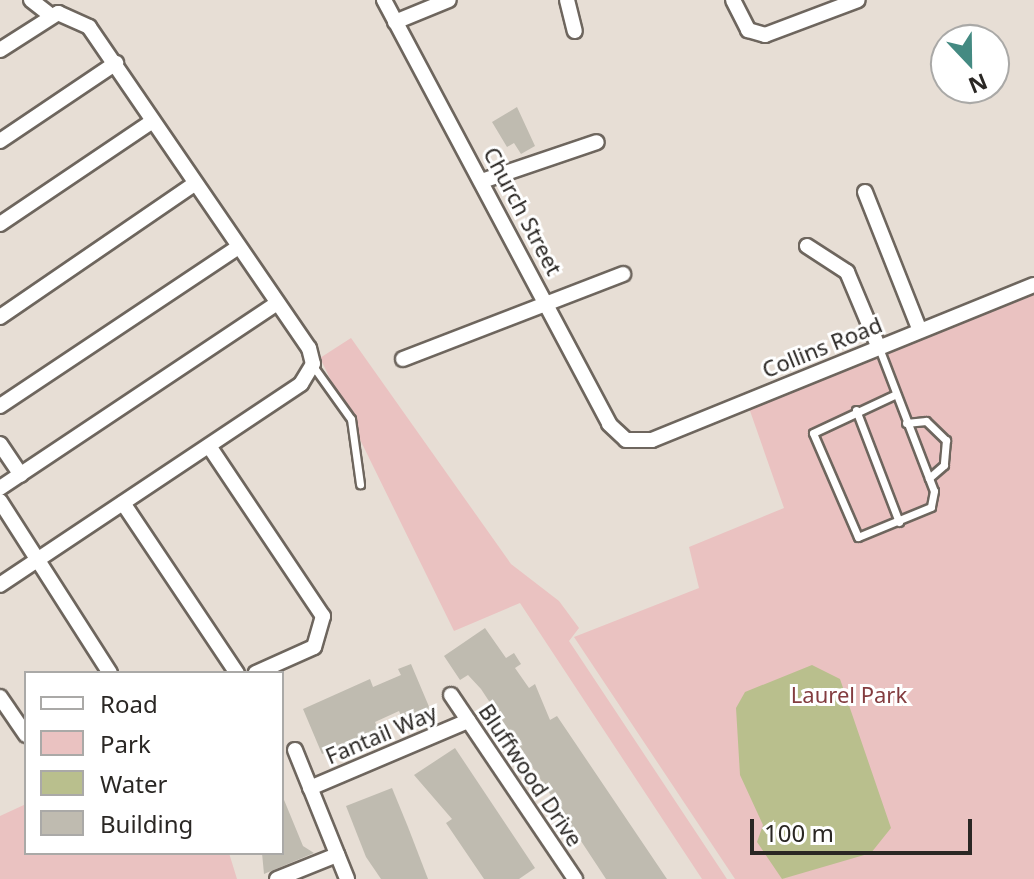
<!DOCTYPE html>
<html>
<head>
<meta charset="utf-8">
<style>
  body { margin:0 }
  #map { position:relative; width:1034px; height:879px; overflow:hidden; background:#e7ded5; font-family:"Noto Sans",sans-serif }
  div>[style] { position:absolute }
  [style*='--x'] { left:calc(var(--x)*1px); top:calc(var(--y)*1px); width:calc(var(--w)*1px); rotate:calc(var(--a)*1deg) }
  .green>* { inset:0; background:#eac2c1 }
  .water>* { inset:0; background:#b9bf8d }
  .building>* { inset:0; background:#bfbbb0 }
  .roads { filter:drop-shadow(2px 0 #6e665e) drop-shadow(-2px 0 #6e665e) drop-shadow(0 2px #6e665e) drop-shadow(0 -2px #6e665e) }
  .lane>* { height:7px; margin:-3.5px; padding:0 3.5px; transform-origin:3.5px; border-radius:3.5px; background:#fff }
  .street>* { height:14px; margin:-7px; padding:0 7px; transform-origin:7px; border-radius:7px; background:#fff }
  span { translate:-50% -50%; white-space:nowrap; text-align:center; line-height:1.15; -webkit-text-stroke:6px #fff; paint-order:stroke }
  .street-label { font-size:22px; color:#2a2724 }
  .park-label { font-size:22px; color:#833c3f }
  .legend { position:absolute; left:24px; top:671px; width:260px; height:184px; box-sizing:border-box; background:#fff; border:2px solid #aaa9a7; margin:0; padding:10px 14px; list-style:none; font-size:24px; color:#2a2724 }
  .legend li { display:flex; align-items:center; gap:16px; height:40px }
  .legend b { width:40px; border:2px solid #aaa9a7 }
  .north { position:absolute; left:930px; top:24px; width:80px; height:80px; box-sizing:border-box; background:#fff; border:2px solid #aaa9a7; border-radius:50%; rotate:158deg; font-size:22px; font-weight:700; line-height:32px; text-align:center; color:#2a2724 }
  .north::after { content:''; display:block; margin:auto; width:28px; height:36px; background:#448a82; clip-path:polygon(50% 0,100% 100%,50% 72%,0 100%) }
  .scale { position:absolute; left:750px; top:819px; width:222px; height:36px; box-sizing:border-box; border:4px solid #2a2724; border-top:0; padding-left:10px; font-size:24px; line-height:28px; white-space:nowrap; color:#2a2724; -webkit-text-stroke:6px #fff; paint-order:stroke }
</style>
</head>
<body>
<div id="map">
  <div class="green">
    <div style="clip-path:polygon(1034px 295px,1034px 879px,735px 879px,574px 637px,699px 588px,689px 547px,784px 508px,749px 408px)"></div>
    <div style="clip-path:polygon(351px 338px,511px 564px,559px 601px,579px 628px,569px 641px,727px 879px,702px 879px,520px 603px,454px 631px,320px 358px)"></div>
    <div style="clip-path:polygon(26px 804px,26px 853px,229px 853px,237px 879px,0 879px,0 816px)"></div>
  </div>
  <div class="water">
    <div style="clip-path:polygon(812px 665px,840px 679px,891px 828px,871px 853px,782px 879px,757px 842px,763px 825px,740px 775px,736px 708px,745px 692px)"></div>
  </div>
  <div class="building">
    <div style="clip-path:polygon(517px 107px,535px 146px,521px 154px,514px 143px,507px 147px,492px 122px)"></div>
    <div style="clip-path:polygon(485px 628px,506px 658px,514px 653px,521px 664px,515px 668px,529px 688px,535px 684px,550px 720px,557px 716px,667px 879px,606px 879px,481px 689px,468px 675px,460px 680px,444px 656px)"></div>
    <div style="clip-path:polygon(411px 664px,430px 709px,402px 718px,399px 711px,375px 722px,379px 731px,322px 754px,303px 709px,370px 679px,373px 687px,401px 675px,398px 669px)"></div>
    <div style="clip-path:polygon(455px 748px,535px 868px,519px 879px,484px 879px,446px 823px,452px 819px,414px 775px)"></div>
    <div style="clip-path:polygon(392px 788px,408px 827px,428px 879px,381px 879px,366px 857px,346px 806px)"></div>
    <div style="clip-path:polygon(282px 795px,303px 846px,314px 853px,264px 874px,262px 853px,282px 853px)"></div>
  </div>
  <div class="roads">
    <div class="lane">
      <div style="--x:879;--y:348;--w:153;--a:69"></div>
      <div style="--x:934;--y:491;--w:16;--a:101"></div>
      <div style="--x:931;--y:507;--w:79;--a:157.7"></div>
      <div style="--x:858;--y:537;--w:113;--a:-113.4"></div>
      <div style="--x:813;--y:433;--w:89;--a:-25.1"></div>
      <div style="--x:313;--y:366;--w:65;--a:54.4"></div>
      <div style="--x:351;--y:419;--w:66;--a:82.1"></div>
      <div style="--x:856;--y:410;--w:120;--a:69"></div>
      <div style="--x:906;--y:423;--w:20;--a:-6"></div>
      <div style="--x:926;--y:421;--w:28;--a:44"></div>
      <div style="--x:946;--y:440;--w:25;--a:95"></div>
      <div style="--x:944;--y:465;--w:20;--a:139"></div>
    </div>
    <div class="street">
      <div style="--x:31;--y:0;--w:24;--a:38"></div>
      <div style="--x:384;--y:0;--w:480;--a:62"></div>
      <div style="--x:609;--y:424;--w:23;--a:43"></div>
      <div style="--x:626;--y:440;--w:26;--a:0"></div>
      <div style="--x:652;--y:440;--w:412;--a:-22.1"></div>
      <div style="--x:567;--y:0;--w:32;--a:76"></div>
      <div style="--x:733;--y:0;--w:34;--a:63"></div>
      <div style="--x:748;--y:30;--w:18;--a:16"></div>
      <div style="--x:765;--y:35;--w:99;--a:-20.6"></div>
      <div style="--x:395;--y:22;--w:58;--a:-22.2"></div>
      <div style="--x:0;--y:50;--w:69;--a:-32.5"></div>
      <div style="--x:58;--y:13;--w:34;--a:24"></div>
      <div style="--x:89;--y:27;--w:389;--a:55.6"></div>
      <div style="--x:309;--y:348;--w:16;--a:76"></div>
      <div style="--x:313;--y:364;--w:23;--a:121"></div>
      <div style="--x:301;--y:384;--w:362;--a:146.3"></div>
      <div style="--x:0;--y:141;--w:140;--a:-33.9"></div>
      <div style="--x:482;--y:181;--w:121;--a:-18.7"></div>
      <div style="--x:865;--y:192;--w:149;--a:68.4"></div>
      <div style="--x:0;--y:224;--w:182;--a:-34"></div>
      <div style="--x:807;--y:246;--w:48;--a:33"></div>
      <div style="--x:847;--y:272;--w:82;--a:67.2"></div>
      <div style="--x:0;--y:317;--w:235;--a:-34.4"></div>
      <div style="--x:403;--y:359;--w:236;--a:-21.1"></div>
      <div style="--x:0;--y:406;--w:285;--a:-33.7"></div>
      <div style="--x:0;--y:444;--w:37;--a:56"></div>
      <div style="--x:209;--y:446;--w:205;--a:56.2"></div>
      <div style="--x:323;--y:616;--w:32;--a:106"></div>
      <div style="--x:314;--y:647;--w:64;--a:155.9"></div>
      <div style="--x:0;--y:488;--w:332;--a:-33.7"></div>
      <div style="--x:0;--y:501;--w:204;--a:57.4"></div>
      <div style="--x:123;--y:503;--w:205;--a:56.2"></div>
      <div style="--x:451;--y:695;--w:222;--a:56"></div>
      <div style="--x:0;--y:697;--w:46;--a:55.6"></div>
      <div style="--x:295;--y:750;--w:139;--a:68"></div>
      <div style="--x:310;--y:788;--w:172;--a:-23"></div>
      <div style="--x:277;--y:879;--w:65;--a:-21.8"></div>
    </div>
  </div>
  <div class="street-label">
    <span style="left:523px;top:211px;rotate:62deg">Church Street</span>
    <span style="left:822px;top:347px;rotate:-22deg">Collins Road</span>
    <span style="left:381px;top:734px;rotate:-23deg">Fantail Way</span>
    <span style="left:531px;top:775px;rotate:56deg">Bluffwood Drive</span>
  </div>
  <div class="park-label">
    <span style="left:849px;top:695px">Laurel Park</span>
  </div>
  <ul class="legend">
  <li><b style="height:10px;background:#fff"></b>Road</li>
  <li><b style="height:22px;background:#eac2c1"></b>Park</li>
  <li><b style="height:22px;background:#b9bf8d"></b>Water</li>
  <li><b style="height:22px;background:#bfbbb0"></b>Building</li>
  </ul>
  <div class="north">N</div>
  <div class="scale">100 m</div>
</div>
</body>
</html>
